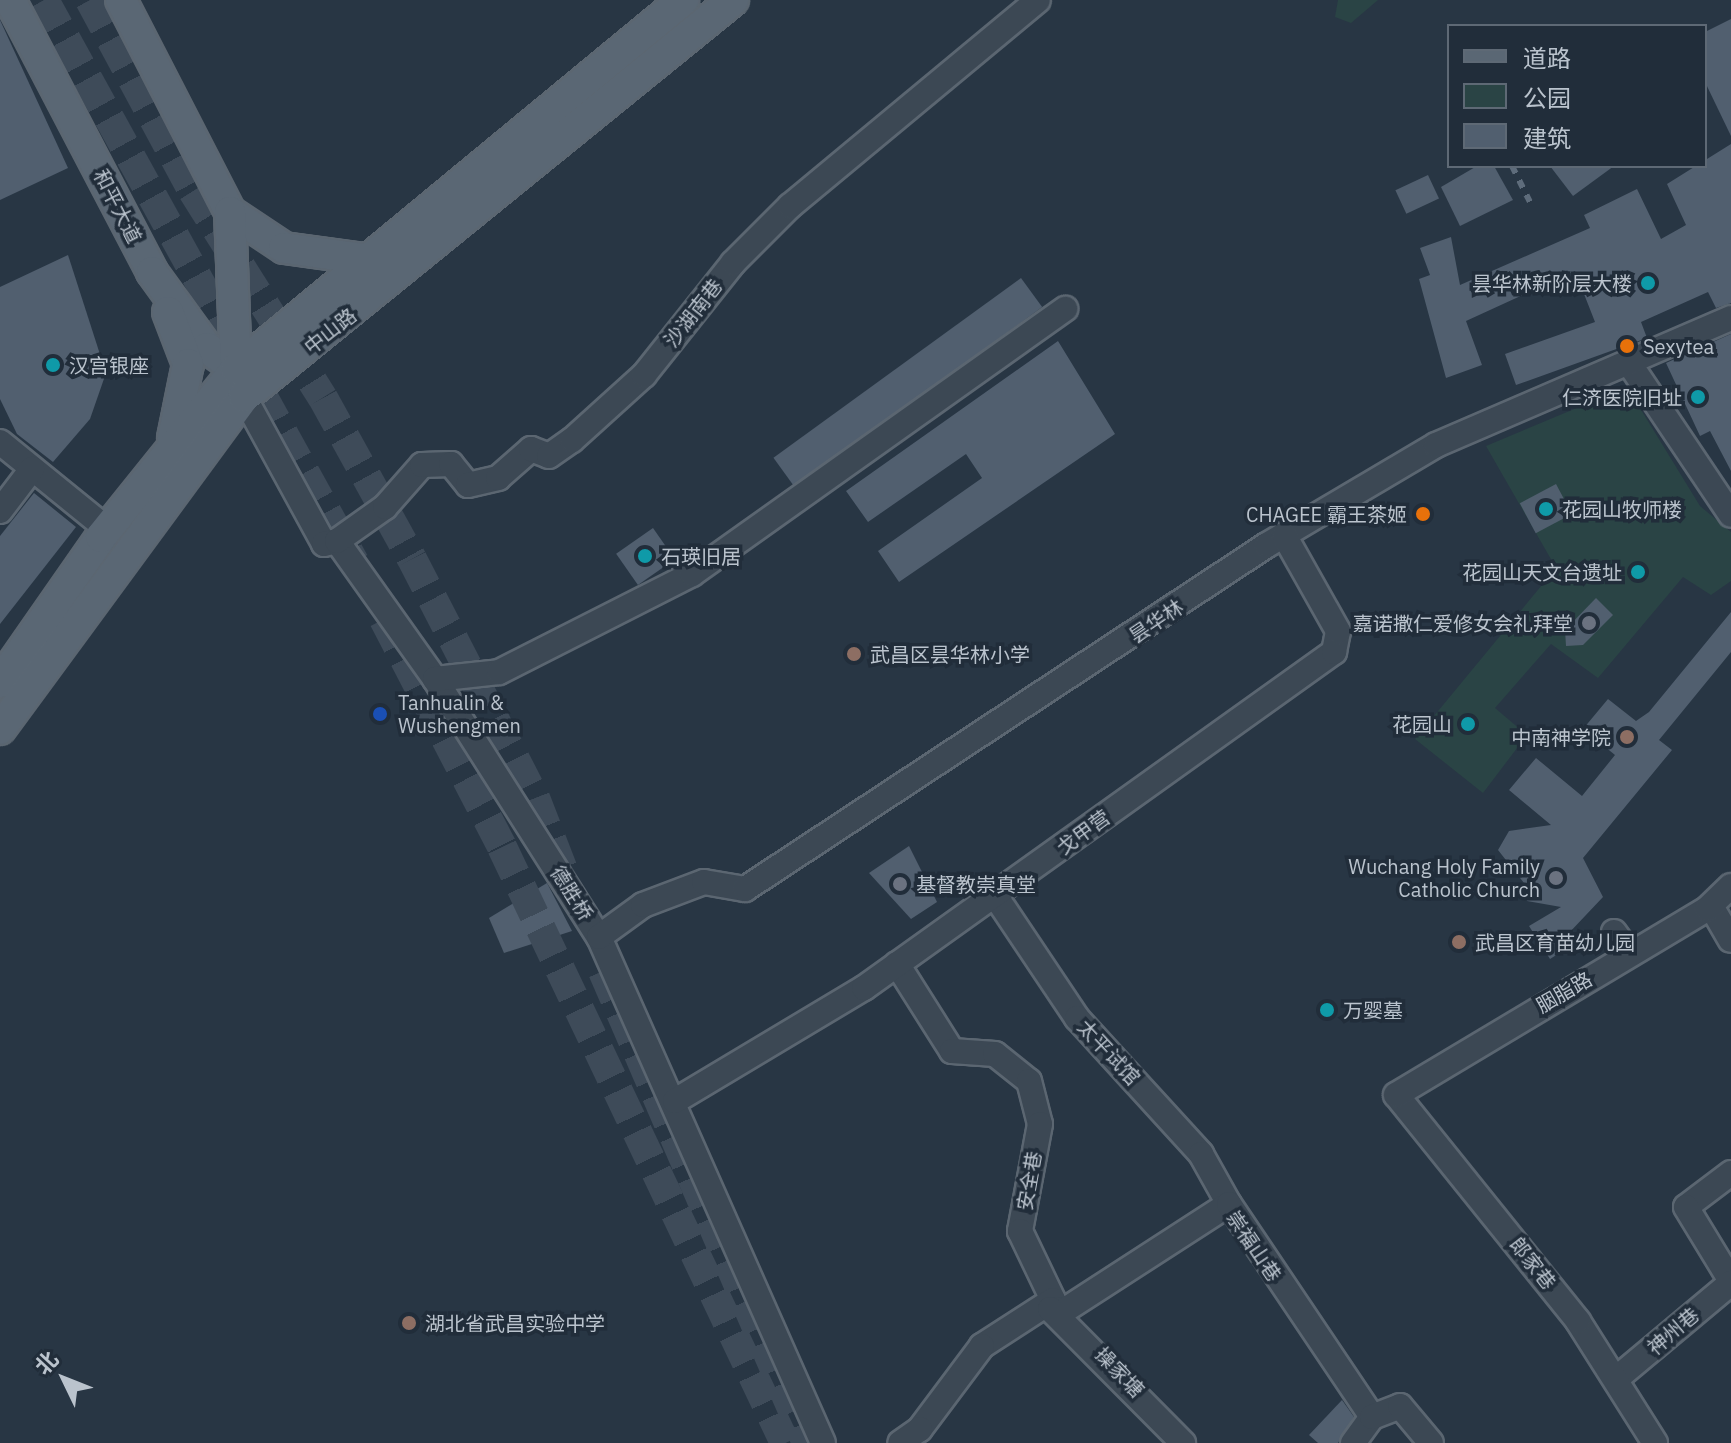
<!DOCTYPE html>
<html>
<head>
<meta charset="utf-8">
<style>
  body { margin:0 }
  #map { position:relative; width:1731px; height:1443px; overflow:hidden; background:#283644; font-family:"IBM Plex Sans","Noto Sans SC",sans-serif }
  div>[style] { position:absolute }
  [style*='--x'] { left:calc(var(--x)*1px); top:calc(var(--y)*1px); width:calc(var(--w)*1px); rotate:calc(var(--a)*1deg) }
  .green>* { inset:0; background:#2a4445 }
  .building>* { inset:0; background:#515f6f; transform-origin:0 0 }
  .major-tunnel>* { height:30px; margin-top:-15px; transform-origin:0; background:repeating-linear-gradient(90deg,#3e4b59 0 30px,transparent 0 45px) }
  .roads { filter:drop-shadow(2px 0 #5b6671) drop-shadow(-2px 0 #5b6671) drop-shadow(0 2px #5b6671) drop-shadow(0 -2px #5b6671) }
  .minor>* { height:24px; margin:-12px; padding:0 12px; transform-origin:12px; border-radius:12px; background:#3c4854 }
  .major>* { height:30px; margin:-15px; padding:0 15px; transform-origin:15px; border-radius:15px; background:#5a6774 }
  .rail>* { height:6px; margin-top:-3px; transform-origin:0; background:repeating-linear-gradient(90deg,#5e6c7b 0 8px,transparent 0 16px) }
  .dots>* { width:22px; height:22px; translate:-50% -50%; box-sizing:border-box; border:4px solid #212d3a; border-radius:50% }
  span { translate:-50% -50%; white-space:nowrap; text-align:center; line-height:1.15; -webkit-text-stroke:7px #212d3a; paint-order:stroke }
  .street-label { font-size:20px; color:#bac3cd }
  .poi-label { font-size:20px; color:#bac3cd }
  .right { translate:-100% -50%; text-align:right }
  .left { translate:0 -50%; text-align:left }
  .legend { position:absolute; left:1447px; top:24px; width:260px; height:144px; box-sizing:border-box; background:#212d3a; border:2px solid #5e6975; margin:0; padding:10px 14px; list-style:none; font-size:24px; color:#bac3cd }
  .legend li { display:flex; align-items:center; gap:16px; height:40px }
  .legend b { width:40px; border:2px solid #5e6975 }
  .north { position:absolute; left:24px; top:1339px; width:80px; height:80px; -webkit-text-stroke:6px #212d3a; paint-order:stroke; rotate:313deg; font-size:22px; font-weight:700; line-height:32px; text-align:center; color:#bac3cd }
  .north::after { content:''; display:block; margin:auto; width:28px; height:36px; background:#bac3cd; clip-path:polygon(50% 0,100% 100%,50% 72%,0 100%) }
</style>
</head>
<body>
<div id="map">
  <div class="green">
    <div style="clip-path:polygon(1338px 0,1378px 0,1351px 23px,1335px 17px)"></div>
    <div style="clip-path:polygon(1615px 392px,1635px 400px,1700px 506px,1731px 532px,1731px 581px,1711px 595px,1683px 577px,1598px 678px,1551px 644px,1495px 708px,1527px 735px,1483px 793px,1415px 739px,1556px 568px,1486px 446px)"></div>
  </div>
  <div class="building">
    <div style="clip-path:polygon(1731px 19px,1731px 136px,1705px 82px,1705px 32px)"></div>
    <div style="clip-path:polygon(0 20px,68px 168px,0 200px)"></div>
    <div style="clip-path:polygon(1731px 144px,1731px 303px,1716px 308px,1708px 292px,1641px 322px,1647px 338px,1516px 385px,1505px 354px,1595px 322px,1575px 271px,1466px 321px,1482px 365px,1446px 378px,1419px 279px,1430px 275px,1420px 248px,1451px 237px,1460px 285px,1590px 228px,1584px 215px,1637px 189px,1661px 239px,1686px 225px,1667px 184px)"></div>
    <div style="clip-path:polygon(1477px 166px,1494px 166px,1513px 200px,1460px 226px,1441px 187px)"></div>
    <div style="clip-path:polygon(1550px 166px,1614px 166px,1573px 196px)"></div>
    <div style="left:1428px;top:175px;width:26px;height:36px;rotate:65deg"></div>
    <div style="clip-path:polygon(68px 255px,106px 373px,90px 419px,53px 462px,17px 434px,0 399px,0 287px)"></div>
    <div style="left:1021px;top:278px;width:36px;height:306px;rotate:54deg"></div>
    <div style="clip-path:polygon(1731px 334px,1731px 471px,1710px 431px,1700px 436px,1666px 363px)"></div>
    <div style="clip-path:polygon(1058px 341px,1115px 434px,899px 582px,878px 551px,982px 478px,966px 454px,868px 522px,846px 491px)"></div>
    <div style="left:1556px;top:484px;width:34px;height:41px;rotate:62deg"></div>
    <div style="clip-path:polygon(34px 493px,76px 527px,0 624px,0 536px)"></div>
    <div style="left:653px;top:528px;width:38px;height:45px;rotate:55deg"></div>
    <div style="clip-path:polygon(1596px 598px,1613px 615px,1583px 645px,1566px 646px,1565px 630px)"></div>
    <div style="clip-path:polygon(1731px 612px,1731px 652px,1659px 740px,1672px 750px,1583px 858px,1603px 897px,1568px 934px,1574px 944px,1550px 959px,1529px 926px,1561px 907px,1527px 901px,1524px 883px,1498px 850px,1509px 831px,1551px 825px,1509px 790px,1536px 758px,1582px 796px,1615px 755px,1583px 729px,1608px 699px,1636px 721px,1649px 712px)"></div>
    <div style="clip-path:polygon(909px 846px,937px 902px,911px 919px,869px 873px)"></div>
    <div style="clip-path:polygon(547px 883px,572px 931px,504px 953px,489px 918px)"></div>
    <div style="clip-path:polygon(1342px 1400px,1354px 1417px,1338px 1443px,1318px 1443px,1309px 1435px)"></div>
  </div>
  <div class="major-tunnel">
    <div style="--x:44;--y:0;--w:642;--a:61.12"></div>
    <div style="--x:90;--y:0;--w:217;--a:61.7"></div>
    <div style="--x:193;--y:191;--w:244;--a:57.9"></div>
    <div style="--x:323;--y:398;--w:184;--a:61.1"></div>
    <div style="--x:412;--y:559;--w:269;--a:62.8"></div>
    <div style="--x:535;--y:798;--w:86;--a:68.8"></div>
    <div style="--x:384;--y:619;--w:257;--a:62.6"></div>
    <div style="--x:502;--y:847;--w:660;--a:64.6"></div>
    <div style="--x:603;--y:971;--w:514;--a:66.63"></div>
  </div>
  <div class="roads">
    <div class="minor">
      <div style="--x:1631;--y:366;--w:179;--a:56.1"></div>
      <div style="--x:244;--y:397;--w:167;--a:61.4"></div>
      <div style="--x:324;--y:544;--w:13;--a:-13"></div>
      <div style="--x:337;--y:541;--w:169;--a:54.6"></div>
      <div style="--x:435;--y:679;--w:306;--a:57.6"></div>
      <div style="--x:599;--y:937;--w:553;--a:66.12"></div>
      <div style="--x:0;--y:442;--w:138;--a:39.1"></div>
      <div style="--x:0;--y:511;--w:53;--a:-52.7"></div>
      <div style="--x:337;--y:541;--w:59;--a:-35.3"></div>
      <div style="--x:385;--y:507;--w:56;--a:-48.6"></div>
      <div style="--x:422;--y:465;--w:29;--a:-2"></div>
      <div style="--x:451;--y:464;--w:27;--a:51"></div>
      <div style="--x:468;--y:485;--w:31;--a:-13"></div>
      <div style="--x:498;--y:478;--w:44;--a:-41.3"></div>
      <div style="--x:531;--y:449;--w:19;--a:21"></div>
      <div style="--x:549;--y:456;--w:28;--a:-35"></div>
      <div style="--x:572;--y:440;--w:97;--a:-42.1"></div>
      <div style="--x:644;--y:375;--w:143;--a:-51.5"></div>
      <div style="--x:733;--y:263;--w:81;--a:-45"></div>
      <div style="--x:790;--y:206;--w:322;--a:-39.7"></div>
      <div style="--x:435;--y:679;--w:64;--a:-6.2"></div>
      <div style="--x:499;--y:672;--w:216;--a:-26.9"></div>
      <div style="--x:692;--y:574;--w:458;--a:-35.4"></div>
      <div style="--x:994;--y:894;--w:149;--a:56.2"></div>
      <div style="--x:1077;--y:1018;--w:184;--a:47.6"></div>
      <div style="--x:1201;--y:1154;--w:57;--a:60.8"></div>
      <div style="--x:1711;--y:906;--w:39;--a:60"></div>
      <div style="--x:1614;--y:932;--w:19;--a:54"></div>
      <div style="--x:599;--y:937;--w:54;--a:-36"></div>
      <div style="--x:643;--y:905;--w:65;--a:-20.7"></div>
      <div style="--x:704;--y:882;--w:42;--a:9.7"></div>
      <div style="--x:745;--y:889;--w:625;--a:-33.39"></div>
      <div style="--x:1267;--y:545;--w:196;--a:-30.6"></div>
      <div style="--x:1436;--y:445;--w:321;--a:-23.3"></div>
      <div style="--x:897;--y:964;--w:103;--a:57.7"></div>
      <div style="--x:952;--y:1051;--w:43;--a:4"></div>
      <div style="--x:995;--y:1054;--w:43;--a:38.5"></div>
      <div style="--x:1029;--y:1081;--w:44;--a:75.7"></div>
      <div style="--x:1040;--y:1124;--w:109;--a:100.6"></div>
      <div style="--x:1020;--y:1231;--w:76;--a:64.4"></div>
      <div style="--x:1053;--y:1300;--w:85;--a:147.1"></div>
      <div style="--x:982;--y:1346;--w:104;--a:126.8"></div>
      <div style="--x:920;--y:1429;--w:24;--a:145"></div>
      <div style="--x:675;--y:1101;--w:220;--a:-30.9"></div>
      <div style="--x:864;--y:988;--w:578;--a:-35.56"></div>
      <div style="--x:1334;--y:652;--w:21;--a:-79"></div>
      <div style="--x:1338;--y:631;--w:110;--a:-119.4"></div>
      <div style="--x:1731;--y:1173;--w:56;--a:142.9"></div>
      <div style="--x:1686;--y:1207;--w:87;--a:58.7"></div>
      <div style="--x:1050;--y:1309;--w:15;--a:4"></div>
      <div style="--x:1065;--y:1310;--w:195;--a:-32.9"></div>
      <div style="--x:1229;--y:1204;--w:257;--a:56.1"></div>
      <div style="--x:1050;--y:1309;--w:189;--a:45.2"></div>
      <div style="--x:1616;--y:1379;--w:150;--a:-39.9"></div>
      <div style="--x:1353;--y:1443;--w:32;--a:-54"></div>
      <div style="--x:1372;--y:1417;--w:30;--a:-21"></div>
      <div style="--x:1400;--y:1406;--w:48;--a:50"></div>
      <div style="--x:1655;--y:1443;--w:144;--a:-122.3"></div>
      <div style="--x:1578;--y:1321;--w:290;--a:-128.8"></div>
      <div style="--x:1396;--y:1095;--w:362;--a:-30.9"></div>
      <div style="--x:1707;--y:909;--w:33;--a:-44"></div>
    </div>
    <div class="major">
      <div style="--x:10;--y:0;--w:307;--a:62.4"></div>
      <div style="--x:152;--y:272;--w:94;--a:54.1"></div>
      <div style="--x:207;--y:348;--w:36;--a:36"></div>
      <div style="--x:236;--y:369;--w:20;--a:75"></div>
      <div style="--x:121;--y:0;--w:238;--a:62.8"></div>
      <div style="--x:230;--y:212;--w:65;--a:33.7"></div>
      <div style="--x:284;--y:248;--w:89;--a:7.8"></div>
      <div style="--x:230;--y:212;--w:157;--a:87.8"></div>
      <div style="--x:168;--y:312;--w:56;--a:69"></div>
      <div style="--x:188;--y:364;--w:76;--a:101.5"></div>
      <div style="--x:0;--y:682;--w:177;--a:-55.1"></div>
      <div style="--x:101;--y:537;--w:216;--a:-51.2"></div>
      <div style="--x:236;--y:369;--w:580;--a:-39.54"></div>
      <div style="--x:0;--y:729;--w:412;--a:-53.7"></div>
      <div style="--x:244;--y:397;--w:630;--a:-39.07"></div>
    </div>
  </div>
  <div class="rail">
    <div style="--x:1512;--y:166;--w:40;--a:63.4"></div>
  </div>
  <div class="dots">
    <div style="left:1648px;top:283px;background:#0f9aa8"></div>
    <div style="left:1627px;top:346px;background:#e8710a"></div>
    <div style="left:53px;top:365px;background:#0f9aa8"></div>
    <div style="left:1698px;top:397px;background:#0f9aa8"></div>
    <div style="left:1546px;top:509px;background:#0f9aa8"></div>
    <div style="left:1423px;top:514px;background:#e8710a"></div>
    <div style="left:645px;top:556px;background:#0f9aa8"></div>
    <div style="left:1638px;top:572px;background:#0f9aa8"></div>
    <div style="left:1589px;top:623px;background:#6b7280"></div>
    <div style="left:854px;top:654px;background:#8d6e63"></div>
    <div style="left:380px;top:714px;background:#1a4fb4"></div>
    <div style="left:1468px;top:724px;background:#0f9aa8"></div>
    <div style="left:1627px;top:737px;background:#8d6e63"></div>
    <div style="left:1556px;top:878px;background:#6b7280"></div>
    <div style="left:900px;top:884px;background:#6b7280"></div>
    <div style="left:1459px;top:942px;background:#8d6e63"></div>
    <div style="left:1327px;top:1010px;background:#0f9aa8"></div>
    <div style="left:409px;top:1323px;background:#8d6e63"></div>
  </div>
  <div class="street-label">
    <span style="left:118px;top:206px;rotate:63deg">和平大道</span>
    <span style="left:693px;top:313px;rotate:-52deg">沙湖南巷</span>
    <span style="left:330px;top:331px;rotate:-38deg">中山路</span>
    <span style="left:1156px;top:621px;rotate:-34deg">昙华林</span>
    <span style="left:1083px;top:832px;rotate:-36deg">戈甲营</span>
    <span style="left:572px;top:893px;rotate:58deg">德胜桥</span>
    <span style="left:1564px;top:992px;rotate:-30deg">胭脂路</span>
    <span style="left:1109px;top:1052px;rotate:47deg">太平试馆</span>
    <span style="left:1029px;top:1181px;rotate:-80deg">安全巷</span>
    <span style="left:1254px;top:1246px;rotate:56deg">崇福山巷</span>
    <span style="left:1533px;top:1263px;rotate:52deg">郎家巷</span>
    <span style="left:1673px;top:1331px;rotate:-40deg">神州巷</span>
    <span style="left:1120px;top:1372px;rotate:46deg">操家塘</span>
  </div>
  <div class="poi-label">
    <span class="right" style="left:1632px;top:283px">昙华林新阶层大楼</span>
    <span class="left" style="left:1643px;top:346px">Sexytea</span>
    <span class="left" style="left:69px;top:365px">汉宫银座</span>
    <span class="right" style="left:1682px;top:397px">仁济医院旧址</span>
    <span class="left" style="left:1562px;top:509px">花园山牧师楼</span>
    <span class="right" style="left:1407px;top:514px">CHAGEE 霸王茶姬</span>
    <span class="left" style="left:661px;top:556px">石瑛旧居</span>
    <span class="right" style="left:1622px;top:572px">花园山天文台遗址</span>
    <span class="right" style="left:1573px;top:623px">嘉诺撒仁爱修女会礼拜堂</span>
    <span class="left" style="left:870px;top:654px">武昌区昙华林小学</span>
    <span class="left" style="left:398px;top:714px">Tanhualin &amp;<br>Wushengmen</span>
    <span class="right" style="left:1452px;top:724px">花园山</span>
    <span class="right" style="left:1611px;top:737px">中南神学院</span>
    <span class="right" style="left:1540px;top:878px">Wuchang Holy Family<br>Catholic Church</span>
    <span class="left" style="left:916px;top:884px">基督教崇真堂</span>
    <span class="left" style="left:1475px;top:942px">武昌区育苗幼儿园</span>
    <span class="left" style="left:1343px;top:1010px">万婴墓</span>
    <span class="left" style="left:425px;top:1323px">湖北省武昌实验中学</span>
  </div>
  <ul class="legend">
  <li><b style="height:10px;background:#5a6774"></b>道路</li>
  <li><b style="height:22px;background:#2a4445"></b>公园</li>
  <li><b style="height:22px;background:#515f6f"></b>建筑</li>
  </ul>
  <div class="north">北</div>
</div>
</body>
</html>
